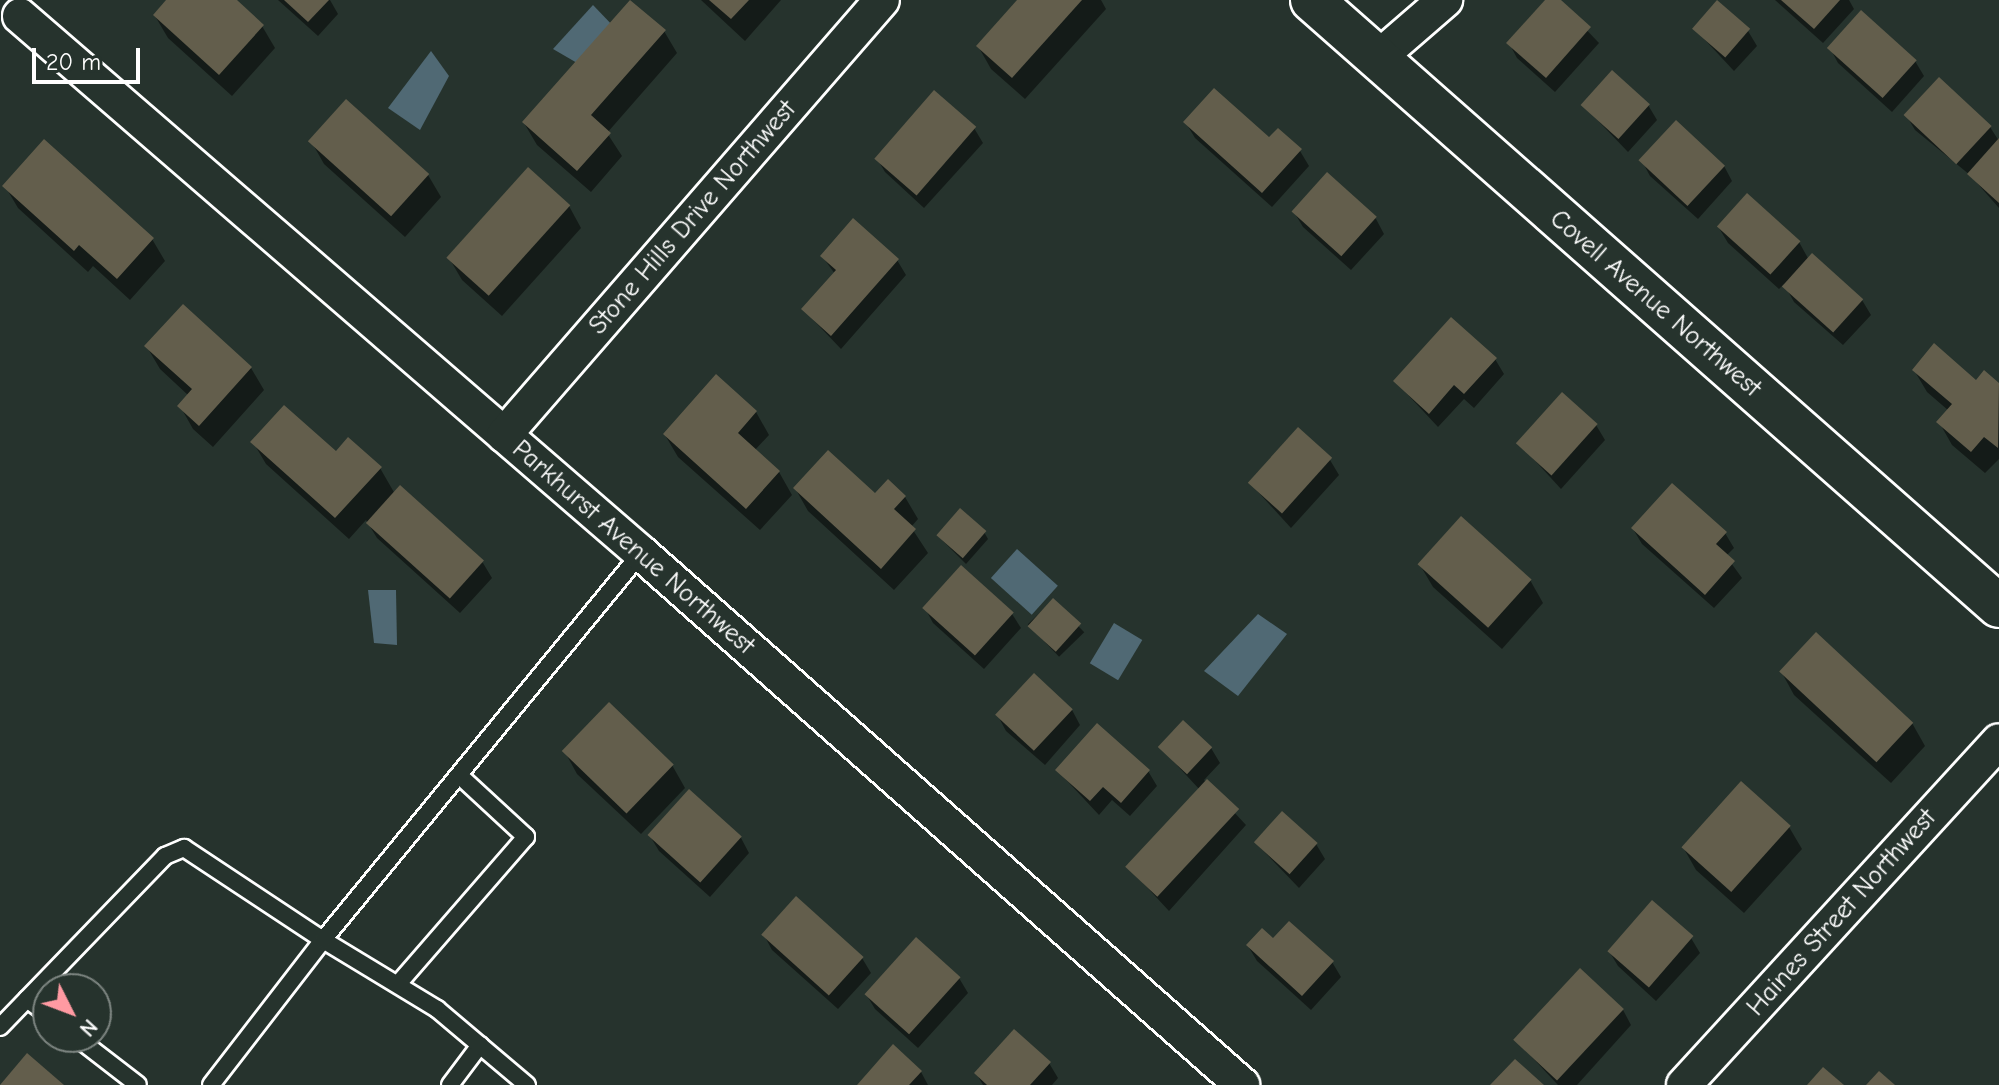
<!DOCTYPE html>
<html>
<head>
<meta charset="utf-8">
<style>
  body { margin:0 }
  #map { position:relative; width:1999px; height:1085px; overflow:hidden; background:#26332d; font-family:"Comic Neue",sans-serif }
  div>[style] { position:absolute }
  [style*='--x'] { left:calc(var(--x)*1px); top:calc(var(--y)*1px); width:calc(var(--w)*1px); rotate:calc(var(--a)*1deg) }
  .water>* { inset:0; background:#506974; transform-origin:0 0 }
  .shadow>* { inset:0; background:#0007; transform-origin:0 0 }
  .building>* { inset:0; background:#635e4c; transform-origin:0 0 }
  .roads { filter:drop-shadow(2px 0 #fff) drop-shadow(-2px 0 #fff) drop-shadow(0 2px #fff) drop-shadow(0 -2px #fff) }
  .service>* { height:16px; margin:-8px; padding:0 8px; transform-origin:8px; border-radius:8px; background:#26332d }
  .minor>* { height:34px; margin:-17px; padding:0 17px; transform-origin:17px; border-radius:17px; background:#26332d }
  .tertiary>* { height:42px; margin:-21px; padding:0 21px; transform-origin:21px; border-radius:21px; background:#26332d }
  span { translate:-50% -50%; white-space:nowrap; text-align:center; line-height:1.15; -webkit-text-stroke:6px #26332d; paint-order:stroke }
  .street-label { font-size:26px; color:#fff }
  .north { position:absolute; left:32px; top:973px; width:80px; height:80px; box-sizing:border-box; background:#26332d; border:2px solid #7d8581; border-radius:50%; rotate:132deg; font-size:22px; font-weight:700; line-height:32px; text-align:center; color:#fff }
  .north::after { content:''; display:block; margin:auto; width:28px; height:36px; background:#ff9aa2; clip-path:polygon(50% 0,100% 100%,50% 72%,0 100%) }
  .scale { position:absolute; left:32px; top:48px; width:108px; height:36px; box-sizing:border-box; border:4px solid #fff; border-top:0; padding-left:10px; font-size:24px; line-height:28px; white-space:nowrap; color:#fff; -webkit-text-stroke:6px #26332d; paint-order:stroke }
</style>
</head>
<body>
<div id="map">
  <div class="water">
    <div style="clip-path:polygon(593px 5px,616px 29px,584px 67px,553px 49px)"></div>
    <div style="clip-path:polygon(431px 51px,449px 76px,420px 130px,388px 108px)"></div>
    <div style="left:1017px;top:549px;width:55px;height:39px;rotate:42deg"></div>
    <div style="clip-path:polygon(368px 590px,396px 590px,397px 645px,374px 643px)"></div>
    <div style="clip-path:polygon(1258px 614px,1287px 634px,1238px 696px,1204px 671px)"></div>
    <div style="left:1114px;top:623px;width:33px;height:47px;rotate:31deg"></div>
  </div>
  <div class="shadow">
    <div style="clip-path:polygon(169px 0,234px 0,262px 26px,275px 48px,232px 96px,168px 38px,155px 16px)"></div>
    <div style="clip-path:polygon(278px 0,330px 0,338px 14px,318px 36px)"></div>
    <div style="clip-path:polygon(701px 0,781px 0,745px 41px)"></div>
    <div style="clip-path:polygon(1020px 0,1101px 0,1106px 9px,1025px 99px,991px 69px,978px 46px)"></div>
    <div style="clip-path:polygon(1547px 0,1558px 0,1599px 43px,1555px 92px,1517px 58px,1509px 43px)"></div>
    <div style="clip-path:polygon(1775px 0,1849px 0,1854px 9px,1823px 43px)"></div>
    <div style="clip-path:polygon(1693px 27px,1748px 31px,1757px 46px,1734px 71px)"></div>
    <div style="clip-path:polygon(664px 31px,677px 53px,607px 133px,622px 156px,591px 192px,537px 145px,524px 123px)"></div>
    <div style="clip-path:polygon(1830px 48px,1915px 61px,1924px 76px,1892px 112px,1838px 63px)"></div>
    <div style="clip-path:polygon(1583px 105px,1648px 105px,1657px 120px,1628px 152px)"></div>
    <div style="clip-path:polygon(1906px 115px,1990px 127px,1999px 141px,1999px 208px,1970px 175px,1915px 130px)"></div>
    <div style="clip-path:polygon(1186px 123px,1300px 151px,1309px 166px,1272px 207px,1195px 138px)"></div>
    <div style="clip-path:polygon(974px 128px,983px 143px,924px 208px,885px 172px,876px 157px)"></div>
    <div style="clip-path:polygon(311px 141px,428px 175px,441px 197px,405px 237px,324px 164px)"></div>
    <div style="clip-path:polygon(1642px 161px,1724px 166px,1732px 181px,1698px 219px,1650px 176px)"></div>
    <div style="clip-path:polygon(1327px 175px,1376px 219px,1384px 234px,1351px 270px,1303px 227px,1294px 212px)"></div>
    <div style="clip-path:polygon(5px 186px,152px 239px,165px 261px,130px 300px,93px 266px,88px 272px,18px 208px)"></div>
    <div style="clip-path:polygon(569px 206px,581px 228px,502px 316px,462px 280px,449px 258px)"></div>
    <div style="clip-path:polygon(1719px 228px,1799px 242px,1809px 260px,1862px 300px,1871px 315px,1843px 345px,1794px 302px,1784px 284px,1779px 289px,1728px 243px)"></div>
    <div style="clip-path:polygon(822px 256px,897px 260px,906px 275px,841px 349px,803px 309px,835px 274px)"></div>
    <div style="clip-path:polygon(147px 347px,251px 368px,264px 390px,213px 447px,193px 429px,180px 406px,189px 396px,160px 369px)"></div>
    <div style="clip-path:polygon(1495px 359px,1504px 374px,1474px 408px,1464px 399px,1438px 427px,1396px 382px)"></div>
    <div style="clip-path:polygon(1914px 370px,1976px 382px,1984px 373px,1999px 386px,1999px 459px,1985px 473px,1952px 445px,1939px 422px,1949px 411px,1927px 392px)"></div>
    <div style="clip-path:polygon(716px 377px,756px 412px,769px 435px,754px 451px,779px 472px,792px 495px,760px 530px,678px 457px,665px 435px)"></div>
    <div style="clip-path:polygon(1596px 425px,1605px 440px,1561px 489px,1519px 443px)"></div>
    <div style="clip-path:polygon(253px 442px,336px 454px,380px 468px,395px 494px,400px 488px,483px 563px,492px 578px,460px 613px,377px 538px,366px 520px,349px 539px,266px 464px)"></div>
    <div style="clip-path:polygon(1330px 460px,1339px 475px,1291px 528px,1250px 483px)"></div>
    <div style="clip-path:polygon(795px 488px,905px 497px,918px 519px,911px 527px,928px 553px,894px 590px,808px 511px)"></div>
    <div style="clip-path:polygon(1633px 529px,1725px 533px,1734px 548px,1726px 556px,1742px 578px,1714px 608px,1642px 544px)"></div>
    <div style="clip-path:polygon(984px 532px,988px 539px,966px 564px,938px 536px)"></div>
    <div style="clip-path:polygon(1420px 565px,1530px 580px,1543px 603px,1502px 649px,1433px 587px)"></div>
    <div style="left:1053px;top:600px;width:45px;height:35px;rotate:46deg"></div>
    <div style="clip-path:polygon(925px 608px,1012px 614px,1021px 628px,984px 669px,933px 623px)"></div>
    <div style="clip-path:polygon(1782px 673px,1912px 723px,1925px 746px,1891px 783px,1794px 695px)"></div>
    <div style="clip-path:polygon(1072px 710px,1080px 725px,1045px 765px,1006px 731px,998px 716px)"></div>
    <div style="clip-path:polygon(1160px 747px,1211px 748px,1220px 763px,1204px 780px,1246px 825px,1169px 911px,1130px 869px,1200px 790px)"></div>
    <div style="clip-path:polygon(565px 752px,672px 765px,685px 788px,641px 834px,577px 774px)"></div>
    <div style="clip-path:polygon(1057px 770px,1148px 771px,1157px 786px,1130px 816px,1112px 800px,1099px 815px)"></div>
    <div style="clip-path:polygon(690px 792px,741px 838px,749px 853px,710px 897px,659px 851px,650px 836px)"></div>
    <div style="clip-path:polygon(1789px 827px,1802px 849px,1744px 913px,1696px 870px,1683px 847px)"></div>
    <div style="clip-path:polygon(1256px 843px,1316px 844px,1325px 859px,1299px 888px)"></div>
    <div style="clip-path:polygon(764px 935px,862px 958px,871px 973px,838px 1009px,772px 950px)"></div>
    <div style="clip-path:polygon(1691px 938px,1700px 953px,1656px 1001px,1618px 966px,1609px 951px)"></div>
    <div style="clip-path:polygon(1273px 941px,1332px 962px,1341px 977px,1311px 1010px,1257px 961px,1248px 946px)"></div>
    <div style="clip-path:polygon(959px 978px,968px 993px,918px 1048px,875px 1009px,866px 994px)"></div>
    <div style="clip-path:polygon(1623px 1010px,1631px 1025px,1577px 1085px,1558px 1085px,1517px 1041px)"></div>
    <div style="clip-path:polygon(1049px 1063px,1058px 1078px,1052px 1085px,983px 1085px,976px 1073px)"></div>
    <div style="clip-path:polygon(921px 1072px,928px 1085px,859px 1085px)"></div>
  </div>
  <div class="building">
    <div style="clip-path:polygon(166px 0,237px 0,264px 25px,219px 75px,153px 15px)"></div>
    <div style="clip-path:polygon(284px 0,329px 0,308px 22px)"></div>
    <div style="clip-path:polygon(630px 0,666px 30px,591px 115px,611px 133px,577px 171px,522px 122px)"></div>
    <div style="clip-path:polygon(709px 0,749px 0,731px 19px)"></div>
    <div style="clip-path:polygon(1017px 0,1082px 0,1012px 78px,976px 46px)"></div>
    <div style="clip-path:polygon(1545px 0,1561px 0,1591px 27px,1546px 78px,1506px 43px)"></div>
    <div style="left:1717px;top:0;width:44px;height:38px;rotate:41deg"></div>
    <div style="clip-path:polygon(1781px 0,1840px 0,1814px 29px)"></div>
    <div style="left:1861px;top:10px;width:75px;height:51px;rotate:42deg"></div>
    <div style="left:1612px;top:70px;width:51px;height:47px;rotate:42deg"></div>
    <div style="left:1939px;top:77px;width:72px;height:52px;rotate:43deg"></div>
    <div style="clip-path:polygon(1214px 88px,1269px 137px,1278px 128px,1302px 149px,1262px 193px,1183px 122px)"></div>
    <div style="left:934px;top:90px;width:56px;height:91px;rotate:41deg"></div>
    <div style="left:346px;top:99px;width:112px;height:57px;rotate:42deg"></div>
    <div style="left:1676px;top:120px;width:67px;height:55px;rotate:43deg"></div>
    <div style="clip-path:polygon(1999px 138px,1999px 203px,1967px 174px)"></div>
    <div style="clip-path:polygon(44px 139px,154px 238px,117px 279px,79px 245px,74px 251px,2px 186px)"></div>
    <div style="left:528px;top:167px;width:57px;height:122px;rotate:42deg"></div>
    <div style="left:1327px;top:172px;width:67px;height:53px;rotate:42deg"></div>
    <div style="left:1747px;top:193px;width:72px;height:45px;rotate:42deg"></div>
    <div style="clip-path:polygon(853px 218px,899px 259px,831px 336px,801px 309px,836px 270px,820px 256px)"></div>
    <div style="left:1812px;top:253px;width:69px;height:45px;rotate:42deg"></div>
    <div style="clip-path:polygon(183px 304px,252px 367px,199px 426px,177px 406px,192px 389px,144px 346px)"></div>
    <div style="clip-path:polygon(1451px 317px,1497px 358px,1464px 394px,1454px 385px,1429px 414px,1393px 381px)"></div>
    <div style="clip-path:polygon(1934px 343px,1976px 380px,1984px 370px,1999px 383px,1998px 448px,1984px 437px,1971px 452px,1936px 422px,1952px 404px,1912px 370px)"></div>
    <div style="clip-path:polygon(716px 374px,757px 411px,738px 433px,780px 471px,746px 509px,663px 434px)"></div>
    <div style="left:1562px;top:392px;width:48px;height:69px;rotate:42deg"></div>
    <div style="clip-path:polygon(284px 405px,336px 451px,348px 437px,382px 467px,335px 518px,250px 442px)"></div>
    <div style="left:1298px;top:427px;width:46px;height:75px;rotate:42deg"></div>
    <div style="clip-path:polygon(828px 450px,875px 493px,888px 479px,906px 496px,894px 509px,916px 529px,881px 569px,793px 488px)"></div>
    <div style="clip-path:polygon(1672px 483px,1727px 532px,1716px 544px,1735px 561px,1705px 595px,1631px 528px)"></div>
    <div style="left:400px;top:485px;width:113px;height:51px;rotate:42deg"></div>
    <div style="left:960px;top:508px;width:35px;height:36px;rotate:41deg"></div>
    <div style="left:1461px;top:516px;width:95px;height:65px;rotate:42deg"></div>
    <div style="left:961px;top:565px;width:71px;height:58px;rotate:42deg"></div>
    <div style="left:1053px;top:598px;width:38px;height:38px;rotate:42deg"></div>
    <div style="left:1816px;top:632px;width:133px;height:54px;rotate:43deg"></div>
    <div style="left:1034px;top:673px;width:53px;height:57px;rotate:43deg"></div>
    <div style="left:609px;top:702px;width:90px;height:68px;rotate:44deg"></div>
    <div style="left:1183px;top:720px;width:40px;height:37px;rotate:43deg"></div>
    <div style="clip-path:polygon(1097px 723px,1150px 770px,1121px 803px,1103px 787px,1090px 801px,1055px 770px)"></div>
    <div style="left:1207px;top:779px;width:44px;height:120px;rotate:43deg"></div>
    <div style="left:1741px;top:781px;width:67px;height:89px;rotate:42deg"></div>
    <div style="left:689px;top:789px;width:71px;height:62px;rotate:42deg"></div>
    <div style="left:1282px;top:811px;width:48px;height:42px;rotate:42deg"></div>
    <div style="left:796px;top:896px;width:91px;height:52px;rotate:42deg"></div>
    <div style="left:1652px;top:900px;width:55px;height:68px;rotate:41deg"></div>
    <div style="clip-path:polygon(1289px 921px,1334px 961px,1302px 996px,1246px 945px,1262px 928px,1273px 938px)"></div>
    <div style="left:916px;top:937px;width:60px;height:77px;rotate:42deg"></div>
    <div style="left:1580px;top:968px;width:60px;height:98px;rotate:43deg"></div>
    <div style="clip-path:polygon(1014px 1029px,1051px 1062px,1030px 1085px,987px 1085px,974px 1073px)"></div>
    <div style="clip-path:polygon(893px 1044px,922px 1071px,909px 1085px,857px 1085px)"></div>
    <div style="clip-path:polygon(27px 1053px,64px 1085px,0 1085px)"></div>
    <div style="clip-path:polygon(1515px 1059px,1544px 1085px,1490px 1085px)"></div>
    <div style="clip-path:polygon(1823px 1067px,1844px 1085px,1807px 1085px)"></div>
    <div style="clip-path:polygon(1879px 1071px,1895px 1085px,1866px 1085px)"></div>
  </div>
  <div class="roads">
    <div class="service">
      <div style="--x:398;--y:984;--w:195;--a:-49"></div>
      <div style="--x:526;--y:837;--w:90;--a:-137.3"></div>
      <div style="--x:27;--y:999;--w:26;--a:37"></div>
      <div style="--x:0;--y:1027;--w:238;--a:-46"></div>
      <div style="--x:165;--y:856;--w:21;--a:-23"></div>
      <div style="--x:184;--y:848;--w:167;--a:33.5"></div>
      <div style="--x:323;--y:940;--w:183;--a:127.7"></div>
      <div style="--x:76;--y:1037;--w:78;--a:37.7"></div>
      <div style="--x:450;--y:1085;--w:50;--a:-53.1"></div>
      <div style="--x:527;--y:1085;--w:118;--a:-139.8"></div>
      <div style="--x:437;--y:1009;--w:133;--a:-148.8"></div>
      <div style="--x:323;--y:940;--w:501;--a:-50.59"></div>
    </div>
    <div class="minor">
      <div style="--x:20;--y:16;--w:821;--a:40.85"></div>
      <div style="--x:641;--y:553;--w:803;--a:41.51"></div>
      <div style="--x:1378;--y:58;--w:89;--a:-40.9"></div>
      <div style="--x:504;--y:435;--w:576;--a:-49.01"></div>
      <div style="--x:1684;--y:1085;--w:466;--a:-47.5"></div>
    </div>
    <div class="tertiary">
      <div style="--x:1312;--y:0;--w:916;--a:41.42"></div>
    </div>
  </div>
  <div class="street-label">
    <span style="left:693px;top:218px;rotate:-49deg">Stone Hills Drive Northwest</span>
    <span style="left:1655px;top:304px;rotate:41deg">Covell Avenue Northwest</span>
    <span style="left:633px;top:548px;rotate:41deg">Parkhurst Avenue Northwest</span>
    <span style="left:1842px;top:913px;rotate:-48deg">Haines Street Northwest</span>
  </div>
  <div class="north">N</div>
  <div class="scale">20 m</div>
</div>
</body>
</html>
